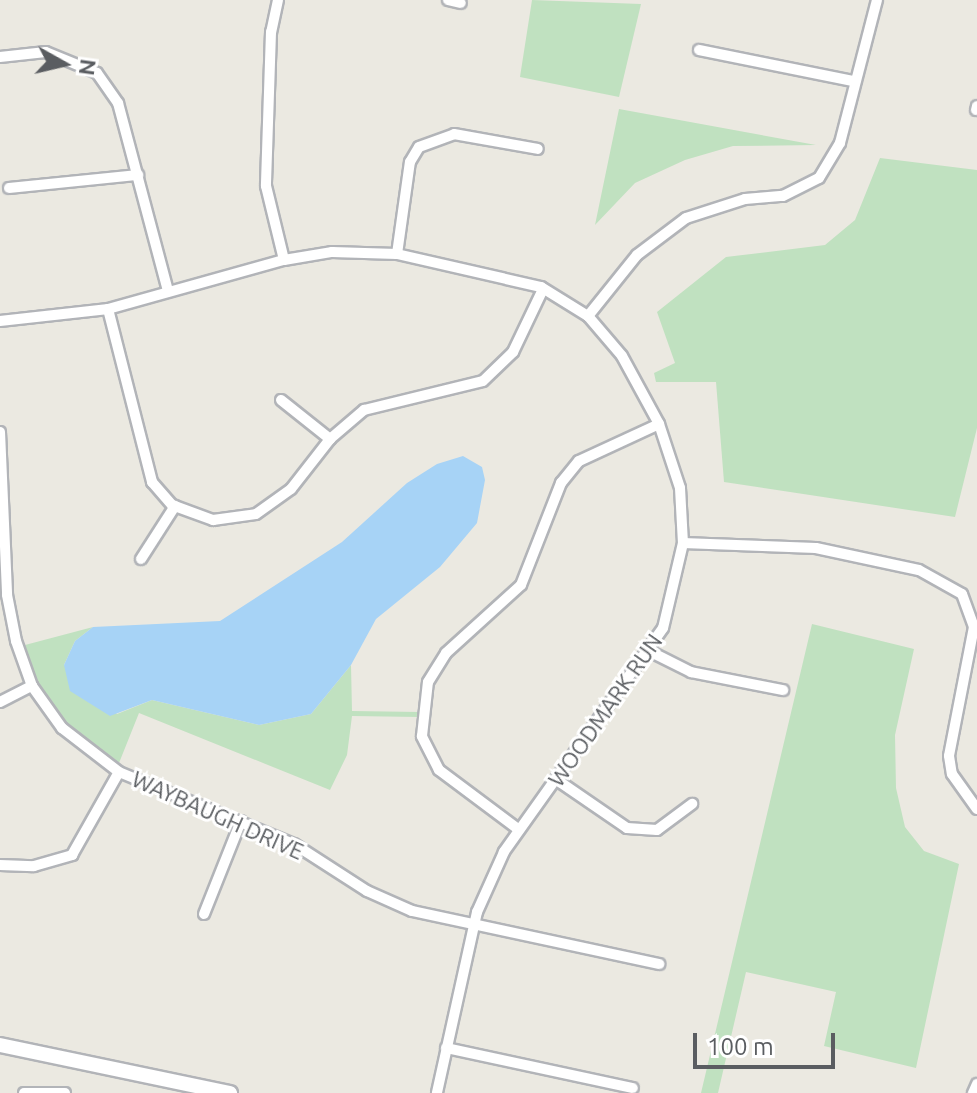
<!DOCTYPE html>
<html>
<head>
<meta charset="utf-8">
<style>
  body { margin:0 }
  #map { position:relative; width:977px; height:1093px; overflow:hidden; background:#ebe9e1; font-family:Ubuntu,sans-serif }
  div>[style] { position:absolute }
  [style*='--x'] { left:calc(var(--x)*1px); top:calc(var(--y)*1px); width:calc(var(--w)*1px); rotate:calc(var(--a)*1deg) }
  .green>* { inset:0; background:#c0e1c0 }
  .water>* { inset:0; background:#a7d3f6 }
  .roads { filter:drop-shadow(2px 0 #b2b4b8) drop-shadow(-2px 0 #b2b4b8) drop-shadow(0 2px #b2b4b8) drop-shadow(0 -2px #b2b4b8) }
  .minor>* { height:10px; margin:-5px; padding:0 5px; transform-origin:5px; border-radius:5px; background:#fff }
  .secondary>* { height:14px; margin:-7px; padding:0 7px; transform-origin:7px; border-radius:7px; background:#fff }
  span { translate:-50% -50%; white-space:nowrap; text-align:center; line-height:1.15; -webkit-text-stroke:6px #fff; paint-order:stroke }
  .street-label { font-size:22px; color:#5a5d61 }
  .north { position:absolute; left:24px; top:24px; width:80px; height:80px; -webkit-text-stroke:6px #fff; paint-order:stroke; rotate:98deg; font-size:22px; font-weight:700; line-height:32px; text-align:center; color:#5a5d61 }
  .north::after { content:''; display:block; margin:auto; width:28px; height:36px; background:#5a5d61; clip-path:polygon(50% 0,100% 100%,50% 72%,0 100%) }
  .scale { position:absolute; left:693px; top:1033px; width:142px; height:36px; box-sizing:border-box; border:4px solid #5a5d61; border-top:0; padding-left:10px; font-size:24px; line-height:28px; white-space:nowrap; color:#5a5d61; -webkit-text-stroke:6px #fff; paint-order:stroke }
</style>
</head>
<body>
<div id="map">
  <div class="green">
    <div style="clip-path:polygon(532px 0,641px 4px,619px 97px,520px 77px)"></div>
    <div style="clip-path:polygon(619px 109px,816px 145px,733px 146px,685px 160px,635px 183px,595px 225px)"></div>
    <div style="clip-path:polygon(880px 158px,977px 170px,977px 428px,955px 517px,724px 482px,716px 382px,656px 382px,654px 373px,675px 363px,657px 312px,726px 257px,825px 245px,855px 220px)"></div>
    <div style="clip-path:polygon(812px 624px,914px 649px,895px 735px,896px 788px,905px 827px,924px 851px,959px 864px,916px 1068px,824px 1046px,836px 992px,746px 972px,718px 1093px,701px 1093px)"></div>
    <div style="clip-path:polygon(93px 627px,75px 641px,64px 665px,117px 714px,152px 700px,259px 725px,311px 714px,351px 665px,352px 711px,420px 712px,419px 717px,352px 716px,347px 755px,330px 790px,139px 713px,119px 763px,68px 725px,37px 683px,25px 645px)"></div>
  </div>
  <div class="water">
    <div style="clip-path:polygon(463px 456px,482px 467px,485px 480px,477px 523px,440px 567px,376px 619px,351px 665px,311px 714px,259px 725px,152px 700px,110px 716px,70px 691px,64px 665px,75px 641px,93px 627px,220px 621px,342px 542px,407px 483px,437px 464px)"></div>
  </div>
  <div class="roads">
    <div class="minor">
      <div style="--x:278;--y:0;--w:33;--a:102"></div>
      <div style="--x:271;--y:32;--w:154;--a:91.9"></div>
      <div style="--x:266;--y:186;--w:76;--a:76.3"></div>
      <div style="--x:448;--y:0;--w:13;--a:13"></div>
      <div style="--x:699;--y:50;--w:157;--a:11.4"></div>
      <div style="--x:0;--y:57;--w:46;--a:-6.2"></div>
      <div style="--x:46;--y:52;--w:55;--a:22.4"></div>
      <div style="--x:97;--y:73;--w:37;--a:55"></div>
      <div style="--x:118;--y:103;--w:195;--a:75.1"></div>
      <div style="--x:976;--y:110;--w:4;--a:-76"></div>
      <div style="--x:9;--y:188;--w:130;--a:-5.8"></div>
      <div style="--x:397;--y:254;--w:93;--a:-82"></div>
      <div style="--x:410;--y:162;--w:17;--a:-59"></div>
      <div style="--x:419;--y:147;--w:37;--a:-20"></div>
      <div style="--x:454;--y:134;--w:85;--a:10.1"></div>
      <div style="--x:108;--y:309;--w:179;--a:75.7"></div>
      <div style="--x:152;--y:482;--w:30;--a:49"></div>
      <div style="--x:172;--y:505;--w:44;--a:20.1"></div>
      <div style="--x:213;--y:520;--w:43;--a:-7.9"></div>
      <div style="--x:256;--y:514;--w:43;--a:-35.5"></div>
      <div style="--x:291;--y:489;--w:63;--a:-52"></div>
      <div style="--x:330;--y:439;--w:45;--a:-40.5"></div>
      <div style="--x:364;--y:410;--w:122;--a:-13.7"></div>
      <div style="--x:483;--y:381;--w:42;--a:-44"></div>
      <div style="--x:513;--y:352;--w:70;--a:-64.5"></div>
      <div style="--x:588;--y:316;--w:78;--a:-51.2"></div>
      <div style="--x:637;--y:255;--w:61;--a:-37.1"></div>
      <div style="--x:686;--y:218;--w:62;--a:-17.9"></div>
      <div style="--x:745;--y:199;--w:38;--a:-5"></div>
      <div style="--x:783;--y:196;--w:40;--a:-26.6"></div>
      <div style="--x:819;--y:178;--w:41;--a:-59"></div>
      <div style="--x:840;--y:143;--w:148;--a:-75.5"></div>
      <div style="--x:0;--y:321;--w:109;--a:-6.3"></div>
      <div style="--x:108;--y:309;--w:183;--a:-15.6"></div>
      <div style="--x:284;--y:260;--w:49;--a:-9.5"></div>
      <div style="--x:332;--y:252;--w:65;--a:1.8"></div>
      <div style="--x:397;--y:254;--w:148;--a:12.9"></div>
      <div style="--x:541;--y:287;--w:55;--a:31.7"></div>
      <div style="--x:588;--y:316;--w:52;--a:49.6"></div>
      <div style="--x:622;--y:356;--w:77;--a:61.4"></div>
      <div style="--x:659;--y:424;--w:67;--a:71.8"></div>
      <div style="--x:680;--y:488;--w:55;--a:86.9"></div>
      <div style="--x:683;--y:543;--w:87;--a:103.2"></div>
      <div style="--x:663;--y:628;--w:275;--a:125.4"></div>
      <div style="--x:504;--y:852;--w:66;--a:114.2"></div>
      <div style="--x:477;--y:912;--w:185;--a:102.5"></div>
      <div style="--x:281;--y:400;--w:63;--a:38.5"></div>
      <div style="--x:0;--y:432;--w:163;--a:87.5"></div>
      <div style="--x:7;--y:595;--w:47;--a:78.9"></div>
      <div style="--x:16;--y:641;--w:48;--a:70.4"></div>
      <div style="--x:32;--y:686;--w:52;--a:54.5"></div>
      <div style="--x:62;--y:728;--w:72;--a:37.7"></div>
      <div style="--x:119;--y:772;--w:189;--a:22.4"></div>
      <div style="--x:294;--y:844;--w:87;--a:32.8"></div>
      <div style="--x:367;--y:891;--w:49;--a:24"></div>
      <div style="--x:412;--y:911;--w:253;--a:12.1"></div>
      <div style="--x:683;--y:543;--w:133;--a:2.2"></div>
      <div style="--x:816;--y:548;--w:105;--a:12.1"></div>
      <div style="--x:919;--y:570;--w:49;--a:29.2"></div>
      <div style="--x:962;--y:594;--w:35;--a:70"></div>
      <div style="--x:974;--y:627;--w:131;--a:101"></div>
      <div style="--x:949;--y:756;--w:18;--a:81"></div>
      <div style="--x:952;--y:774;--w:43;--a:54.5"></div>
      <div style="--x:141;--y:559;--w:63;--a:-57.3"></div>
      <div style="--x:651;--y:652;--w:45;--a:26.6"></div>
      <div style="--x:691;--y:672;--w:94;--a:11.1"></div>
      <div style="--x:0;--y:702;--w:36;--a:-27"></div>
      <div style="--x:557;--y:780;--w:85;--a:34.4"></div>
      <div style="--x:627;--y:828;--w:30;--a:4"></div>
      <div style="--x:657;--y:830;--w:44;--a:-36.6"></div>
      <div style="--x:518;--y:829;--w:99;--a:-143.2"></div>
      <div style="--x:439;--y:770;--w:38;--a:-117"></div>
      <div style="--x:422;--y:736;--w:54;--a:-83.7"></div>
      <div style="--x:428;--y:682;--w:34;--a:-58"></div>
      <div style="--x:446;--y:653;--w:101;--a:-42.2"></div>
      <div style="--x:521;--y:585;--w:110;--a:-68.6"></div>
      <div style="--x:561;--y:483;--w:28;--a:-51"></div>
      <div style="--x:579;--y:461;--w:88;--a:-24.8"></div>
      <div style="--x:0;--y:865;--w:34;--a:2"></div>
      <div style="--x:34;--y:866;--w:40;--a:-16"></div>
      <div style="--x:72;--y:855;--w:95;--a:-60.5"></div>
      <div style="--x:204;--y:914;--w:100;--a:-68.3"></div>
      <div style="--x:446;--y:1048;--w:191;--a:12.1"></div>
      <div style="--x:24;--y:1093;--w:41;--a:0"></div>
      <div style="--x:973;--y:1093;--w:10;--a:-66"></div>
    </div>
    <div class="secondary">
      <div style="--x:0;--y:1045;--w:235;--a:11.8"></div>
    </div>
  </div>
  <div class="street-label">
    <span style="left:605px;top:710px;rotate:-55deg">WOODMARK RUN</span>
    <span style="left:218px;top:815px;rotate:24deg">WAYBAUGH DRIVE</span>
  </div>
  <div class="north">N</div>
  <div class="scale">100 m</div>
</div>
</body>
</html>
